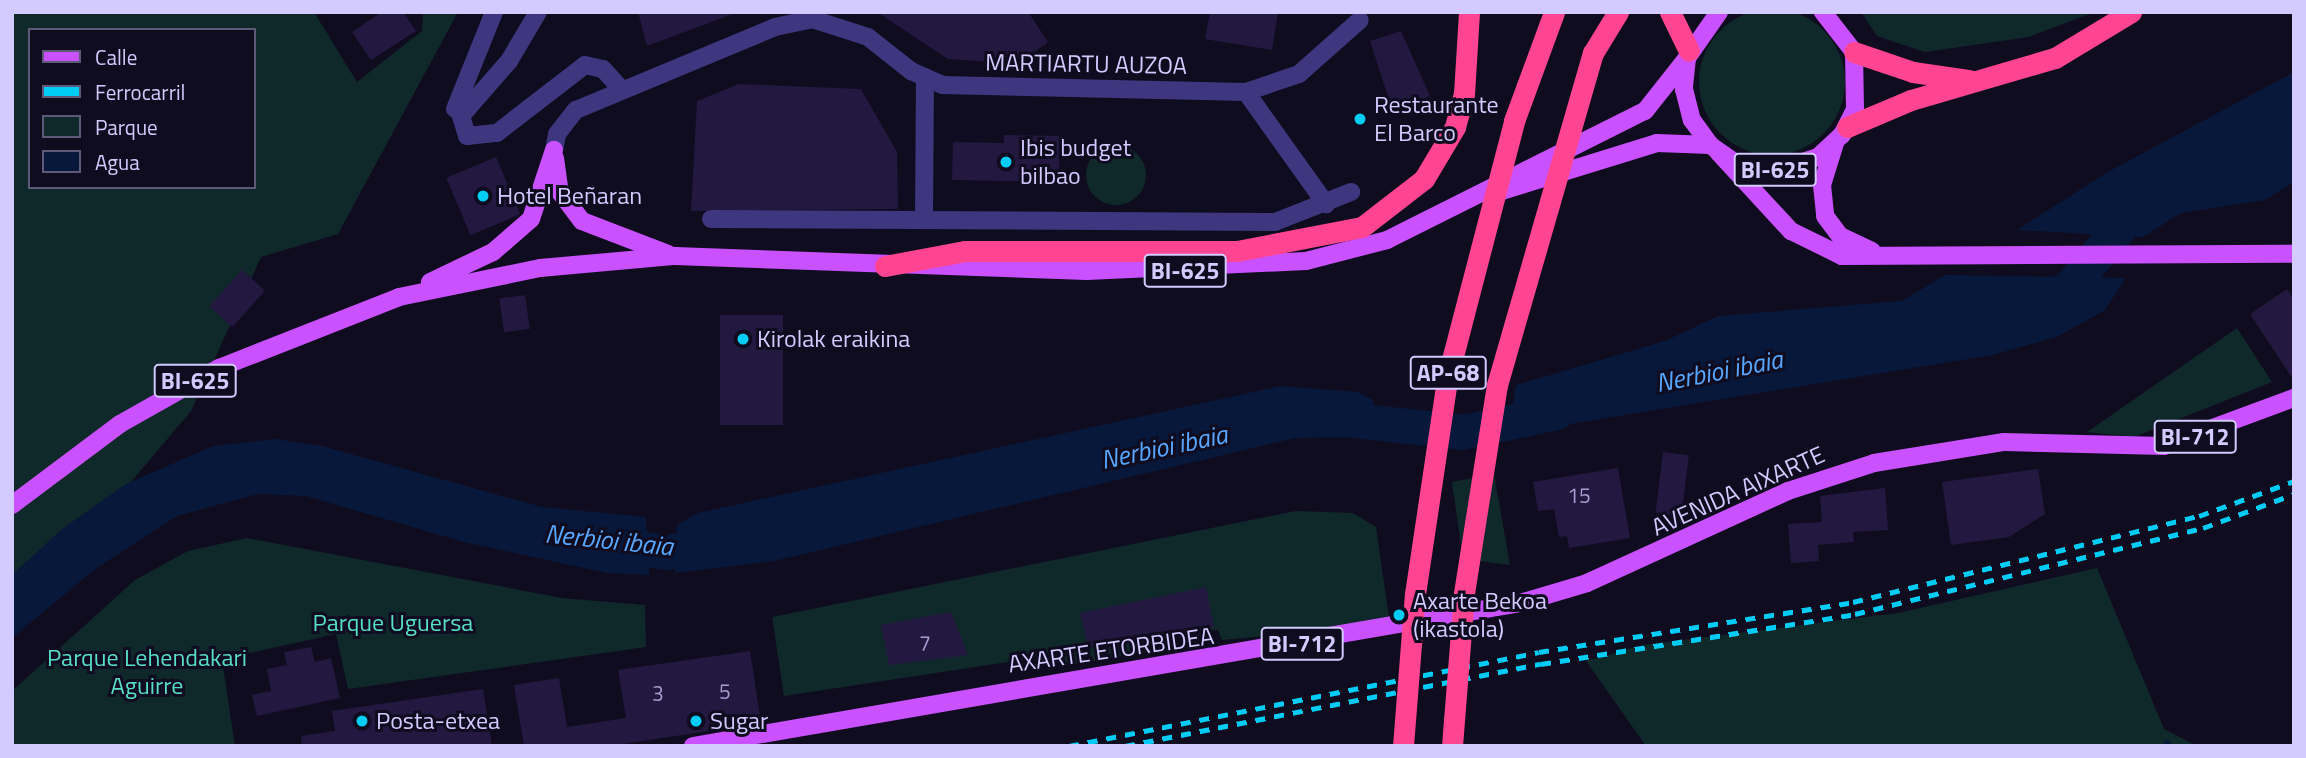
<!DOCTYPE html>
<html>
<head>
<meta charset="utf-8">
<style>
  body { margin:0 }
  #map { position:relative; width:2306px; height:758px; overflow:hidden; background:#100c1f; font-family:"Titillium Web",sans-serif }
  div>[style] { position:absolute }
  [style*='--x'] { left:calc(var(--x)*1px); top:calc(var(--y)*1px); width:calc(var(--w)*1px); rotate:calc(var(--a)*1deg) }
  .green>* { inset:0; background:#0f2829 }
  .round { border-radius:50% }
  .water>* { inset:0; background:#08183b }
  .stream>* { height:6px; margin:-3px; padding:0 3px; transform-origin:3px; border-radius:3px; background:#08183b }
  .river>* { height:35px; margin:-17.5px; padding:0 17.5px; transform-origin:17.5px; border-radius:17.5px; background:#08183b }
  .building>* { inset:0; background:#231840; transform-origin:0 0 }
  .minor>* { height:18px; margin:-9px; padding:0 9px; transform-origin:9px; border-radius:9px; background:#3e367e }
  .primary>* { height:18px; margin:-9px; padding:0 9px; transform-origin:9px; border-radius:9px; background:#c951ff }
  .motorway>* { height:21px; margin:-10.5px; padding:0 10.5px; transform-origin:10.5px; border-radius:10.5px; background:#ff4592 }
  .rail>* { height:5px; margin-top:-2.5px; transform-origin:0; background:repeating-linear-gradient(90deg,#00ccf5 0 10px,transparent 0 19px) }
  .motorway-bridge>* { height:21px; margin:-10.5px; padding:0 10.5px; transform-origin:10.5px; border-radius:10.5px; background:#ff4592 }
  .dots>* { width:19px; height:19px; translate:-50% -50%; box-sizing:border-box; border:4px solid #100c1f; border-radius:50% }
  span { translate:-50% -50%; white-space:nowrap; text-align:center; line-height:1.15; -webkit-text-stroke:6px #100c1f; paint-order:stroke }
  .number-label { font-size:21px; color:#a79ecf }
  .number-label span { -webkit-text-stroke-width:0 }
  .shield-label span { padding:2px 5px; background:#100c1f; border:2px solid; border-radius:5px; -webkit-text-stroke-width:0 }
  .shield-label { font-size:23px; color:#d3caff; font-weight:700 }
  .street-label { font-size:24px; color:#d3caff }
  .poi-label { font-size:24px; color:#d3caff }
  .left { translate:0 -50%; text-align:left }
  .park-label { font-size:24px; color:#56dfc6 }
  .water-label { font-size:26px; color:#58a7ff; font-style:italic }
  .frame { position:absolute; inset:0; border:14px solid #d3caff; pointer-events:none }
  .legend { position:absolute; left:28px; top:28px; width:228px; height:161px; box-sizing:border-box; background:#100c1f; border:2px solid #5e5879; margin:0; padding:9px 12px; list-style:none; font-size:21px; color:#d3caff }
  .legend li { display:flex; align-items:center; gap:14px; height:35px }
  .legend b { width:35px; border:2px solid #5e5879 }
</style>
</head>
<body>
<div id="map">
  <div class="green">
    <div class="round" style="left:1699px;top:9px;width:146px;height:146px"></div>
    <div style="clip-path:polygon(evenodd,12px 12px,314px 12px,357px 82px,422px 31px,423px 12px,458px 12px,338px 234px,261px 257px,191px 411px,12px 623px,12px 12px,30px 30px,254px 30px,254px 187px,30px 187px,30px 30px)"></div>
    <div style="clip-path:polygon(1861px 12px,2095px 12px,2029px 37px,1925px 52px,1877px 36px)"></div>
    <div class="round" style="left:1086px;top:145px;width:60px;height:60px"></div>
    <div style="clip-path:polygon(2237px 328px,2272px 382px,2134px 437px,2087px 432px)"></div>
    <div style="clip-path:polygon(1494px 474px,1510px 565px,1463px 559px,1452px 482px)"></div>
    <div style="clip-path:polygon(1296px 511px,1353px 513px,1376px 527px,1390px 624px,1222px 640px,1218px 630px,1203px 630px,1151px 643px,1153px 651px,1063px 666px,1061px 654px,784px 696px,772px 617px)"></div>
    <div style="clip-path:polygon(247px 538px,562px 598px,645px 605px,646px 647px,348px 689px,336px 634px,222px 659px,235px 746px,12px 746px,12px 691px,135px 580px,188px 551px)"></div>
    <div style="clip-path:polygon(2097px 568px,2164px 729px,2197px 746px,1646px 746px,1586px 661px,1643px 645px,1898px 613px)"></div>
  </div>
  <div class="water">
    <div style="clip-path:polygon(2294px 72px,2294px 182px,2265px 200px,2181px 213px,2143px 237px,2017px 230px,2106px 173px)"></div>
    <div style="clip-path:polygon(1945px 275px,2126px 278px,2105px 310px,2057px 337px,1992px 355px,1508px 434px,1516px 385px,1665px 341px,1718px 316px,1902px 301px)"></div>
    <div style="clip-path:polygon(1281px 386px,1358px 392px,1373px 400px,1372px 437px,1295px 438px,774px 561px,675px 573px,677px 525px,698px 513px)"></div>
    <div style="clip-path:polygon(275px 439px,322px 446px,542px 507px,646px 517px,649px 575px,607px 573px,464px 542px,306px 496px,258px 494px,177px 516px,95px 569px,12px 638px,12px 575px,62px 529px,126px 484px,213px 446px)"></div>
  </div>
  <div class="stream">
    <div style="--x:2167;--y:743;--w:4;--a:45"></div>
  </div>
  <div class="river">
    <div style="--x:2039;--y:300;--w:31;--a:-21"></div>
    <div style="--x:2068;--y:289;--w:116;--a:-50.3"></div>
    <div style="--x:1325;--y:417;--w:138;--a:6.2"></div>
    <div style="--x:1462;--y:432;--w:97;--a:-11.9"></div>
    <div style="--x:602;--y:543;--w:65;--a:8"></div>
    <div style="--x:666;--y:552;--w:58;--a:-10"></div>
  </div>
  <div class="building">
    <div style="clip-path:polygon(382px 12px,403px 12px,416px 31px,371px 60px,352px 32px)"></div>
    <div style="clip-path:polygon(638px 12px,733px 12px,733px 14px,647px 46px)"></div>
    <div style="clip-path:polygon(877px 12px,1028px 12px,1048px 42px,1019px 64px,948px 59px)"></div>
    <div style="clip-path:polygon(1210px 12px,1278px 12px,1272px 50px,1205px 39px)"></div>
    <div style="clip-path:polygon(1401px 31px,1430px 96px,1393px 112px,1370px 41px)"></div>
    <div style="clip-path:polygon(739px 84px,861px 89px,897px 152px,898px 209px,691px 211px,697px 101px)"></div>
    <div style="clip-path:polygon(1004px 135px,1060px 136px,1059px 182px,952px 180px,953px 142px,1004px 143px)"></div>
    <div style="left:496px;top:157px;width:62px;height:54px;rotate:67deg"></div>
    <div style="left:242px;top:270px;width:31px;height:49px;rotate:42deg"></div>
    <div style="clip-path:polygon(2287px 289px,2294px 300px,2294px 381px,2250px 314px)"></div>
    <div style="left:525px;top:295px;width:34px;height:26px;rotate:82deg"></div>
    <div style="left:720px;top:315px;width:63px;height:110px"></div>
    <div style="left:1663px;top:452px;width:26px;height:61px;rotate:7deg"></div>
    <div style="clip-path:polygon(1618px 468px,1630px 538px,1569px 548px,1567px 536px,1559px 537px,1554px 509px,1538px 511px,1533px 482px)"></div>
    <div style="clip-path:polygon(2038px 469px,2045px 514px,2009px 537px,1951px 545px,1942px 482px)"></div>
    <div style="clip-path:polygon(1885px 488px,1888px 530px,1853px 532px,1854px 542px,1818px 545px,1819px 561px,1791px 563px,1788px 524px,1822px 522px,1820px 496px)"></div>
    <div style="clip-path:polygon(1206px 587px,1214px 627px,1088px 647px,1080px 613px)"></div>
    <div style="clip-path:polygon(951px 612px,968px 655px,889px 665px,881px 625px)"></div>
    <div style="clip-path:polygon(311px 647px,315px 662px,331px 658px,340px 698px,257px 716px,252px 695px,271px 691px,267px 669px,287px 665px,284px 652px)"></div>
    <div style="clip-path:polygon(750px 651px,761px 723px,610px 746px,524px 746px,514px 685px,559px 678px,567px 727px,626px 718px,618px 670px)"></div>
    <div style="clip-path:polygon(483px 689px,492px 746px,302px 746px,301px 736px,335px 731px,332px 711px)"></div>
  </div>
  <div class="minor">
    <div style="--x:538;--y:12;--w:57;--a:120.6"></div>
    <div style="--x:509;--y:61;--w:73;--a:131.1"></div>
    <div style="--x:461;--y:116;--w:21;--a:73"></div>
    <div style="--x:467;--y:136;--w:30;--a:-6"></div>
    <div style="--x:497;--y:133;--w:111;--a:-37.7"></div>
    <div style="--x:585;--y:65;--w:18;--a:13"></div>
    <div style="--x:603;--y:69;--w:28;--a:48"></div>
    <div style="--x:1246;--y:92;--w:138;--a:54.5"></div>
    <div style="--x:455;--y:109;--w:105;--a:-68.1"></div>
    <div style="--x:554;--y:150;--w:16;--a:-79"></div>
    <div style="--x:557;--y:134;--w:31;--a:-52"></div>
    <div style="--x:576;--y:110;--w:216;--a:-22.6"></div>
    <div style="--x:775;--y:27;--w:38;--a:-12"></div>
    <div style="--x:812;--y:19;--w:59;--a:17.8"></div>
    <div style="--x:868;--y:37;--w:55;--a:38.3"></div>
    <div style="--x:911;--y:71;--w:34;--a:24"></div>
    <div style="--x:942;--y:85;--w:304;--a:1.3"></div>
    <div style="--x:1246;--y:92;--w:56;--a:-18.8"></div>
    <div style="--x:1299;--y:74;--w:81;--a:-41.5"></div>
    <div style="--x:924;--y:218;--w:141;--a:-89.6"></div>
    <div style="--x:711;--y:219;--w:564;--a:0.3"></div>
    <div style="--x:1275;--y:222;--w:82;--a:-21.5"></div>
  </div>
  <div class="primary">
    <div style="--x:1719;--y:12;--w:56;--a:124.8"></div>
    <div style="--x:1687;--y:58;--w:31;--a:96"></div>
    <div style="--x:1684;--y:89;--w:32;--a:76"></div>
    <div style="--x:1692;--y:120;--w:31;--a:54"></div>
    <div style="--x:1710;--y:145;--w:32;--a:35"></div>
    <div style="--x:1736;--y:163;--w:43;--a:9.5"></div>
    <div style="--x:1778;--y:170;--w:42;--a:-18"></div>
    <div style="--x:1818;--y:157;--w:33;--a:-43"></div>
    <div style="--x:1842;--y:135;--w:29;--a:-63"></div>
    <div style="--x:1855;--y:109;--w:57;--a:-91"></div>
    <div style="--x:1854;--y:52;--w:51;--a:-127.8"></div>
    <div style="--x:1835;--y:143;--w:44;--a:107.2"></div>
    <div style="--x:1822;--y:185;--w:31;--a:84"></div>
    <div style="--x:1825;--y:216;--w:25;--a:53"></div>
    <div style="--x:1840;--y:236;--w:35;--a:25"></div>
    <div style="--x:1718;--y:152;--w:108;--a:47.3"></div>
    <div style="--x:1791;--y:231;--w:57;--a:26.1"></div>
    <div style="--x:1842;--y:256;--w:452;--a:-0.3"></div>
    <div style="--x:555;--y:158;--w:34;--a:82"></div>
    <div style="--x:560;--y:192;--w:36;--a:53"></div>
    <div style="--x:582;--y:221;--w:92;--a:21"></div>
    <div style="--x:1502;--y:191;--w:162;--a:-17.2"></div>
    <div style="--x:1657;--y:143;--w:53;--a:2.2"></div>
    <div style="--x:430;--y:282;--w:70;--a:-25.5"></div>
    <div style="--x:493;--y:252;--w:50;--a:-41"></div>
    <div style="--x:531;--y:219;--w:73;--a:-71.6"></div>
    <div style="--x:12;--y:505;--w:135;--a:-36.9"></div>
    <div style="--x:120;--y:424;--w:114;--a:-29.5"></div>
    <div style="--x:219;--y:368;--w:193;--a:-21.5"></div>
    <div style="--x:399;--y:297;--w:144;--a:-11.6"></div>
    <div style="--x:540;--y:268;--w:136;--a:-5.1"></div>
    <div style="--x:675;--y:256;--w:412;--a:2.1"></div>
    <div style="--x:1087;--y:271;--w:219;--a:-2.6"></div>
    <div style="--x:1306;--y:261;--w:84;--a:-14.5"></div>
    <div style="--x:1387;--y:240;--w:288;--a:-26.6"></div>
    <div style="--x:1645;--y:111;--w:68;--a:-51.6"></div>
    <div style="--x:693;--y:746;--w:839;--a:-9.81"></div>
    <div style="--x:1520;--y:603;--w:70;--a:-16.6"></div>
    <div style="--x:1587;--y:583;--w:221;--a:-24.6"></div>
    <div style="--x:1788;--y:491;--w:90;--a:-18"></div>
    <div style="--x:1874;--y:463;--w:132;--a:-9.2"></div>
    <div style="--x:2004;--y:442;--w:160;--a:1.4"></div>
    <div style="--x:2164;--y:446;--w:139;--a:-20.3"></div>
  </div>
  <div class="motorway">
    <div style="--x:1670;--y:12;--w:43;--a:64"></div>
    <div style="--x:1854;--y:52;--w:62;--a:18.7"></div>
    <div style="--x:1913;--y:72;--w:57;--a:8.1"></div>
    <div style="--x:1593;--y:53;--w:48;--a:-58.6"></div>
    <div style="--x:1847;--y:127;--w:69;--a:-22.9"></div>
    <div style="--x:1911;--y:100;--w:150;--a:-16.3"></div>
    <div style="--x:2055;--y:58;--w:89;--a:-31.2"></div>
    <div style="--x:885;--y:266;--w:81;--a:-10.6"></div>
    <div style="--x:965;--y:251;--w:272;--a:0"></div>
    <div style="--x:1237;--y:251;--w:127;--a:-10.9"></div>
    <div style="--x:1362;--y:227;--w:78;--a:-37.7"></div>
    <div style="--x:1424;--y:179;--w:61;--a:-59.2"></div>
    <div style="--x:1455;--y:127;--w:34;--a:-75"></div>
    <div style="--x:1464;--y:94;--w:82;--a:-86.5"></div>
  </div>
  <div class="rail">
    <div style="--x:1069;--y:746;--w:479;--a:-11.3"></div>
    <div style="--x:1539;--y:652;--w:318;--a:-9"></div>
    <div style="--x:1853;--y:602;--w:357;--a:-14"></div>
    <div style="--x:2199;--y:516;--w:101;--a:-20.2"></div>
    <div style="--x:1125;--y:746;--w:424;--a:-11.2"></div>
    <div style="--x:1541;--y:664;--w:318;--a:-9"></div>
    <div style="--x:1855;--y:614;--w:358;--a:-13.9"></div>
    <div style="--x:2203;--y:528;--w:97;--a:-20.5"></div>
  </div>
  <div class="motorway-bridge">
    <div style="--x:1403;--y:746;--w:152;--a:-85.5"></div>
    <div style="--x:1415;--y:594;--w:217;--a:-81.5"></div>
    <div style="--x:1447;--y:379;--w:267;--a:-75.4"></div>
    <div style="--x:1514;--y:121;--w:116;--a:-69.8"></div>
    <div style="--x:1452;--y:746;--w:153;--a:-85.5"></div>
    <div style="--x:1464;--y:593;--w:211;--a:-81"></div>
    <div style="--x:1497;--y:385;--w:346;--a:-73.9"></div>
  </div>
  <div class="dots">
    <div style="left:1360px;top:119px;background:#00ccf5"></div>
    <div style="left:1006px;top:162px;background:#00ccf5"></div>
    <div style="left:483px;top:196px;background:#00ccf5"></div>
    <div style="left:743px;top:339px;background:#00ccf5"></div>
    <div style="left:1399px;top:615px;background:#00ccf5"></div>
    <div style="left:362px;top:721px;background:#00ccf5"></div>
    <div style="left:696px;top:721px;background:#00ccf5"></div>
  </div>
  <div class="number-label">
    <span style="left:1579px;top:495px">15</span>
    <span style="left:925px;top:643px">7</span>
    <span style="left:725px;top:691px">5</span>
    <span style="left:658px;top:693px">3</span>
  </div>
  <div class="shield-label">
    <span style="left:1775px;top:170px">BI-625</span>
    <span style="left:1185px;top:271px">BI-625</span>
    <span style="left:1448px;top:373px">AP-68</span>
    <span style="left:195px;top:381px">BI-625</span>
    <span style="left:2195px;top:437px">BI-712</span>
    <span style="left:1302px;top:644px">BI-712</span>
  </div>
  <div class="street-label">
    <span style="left:1086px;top:64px;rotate:1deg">MARTIARTU AUZOA</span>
    <span style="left:1738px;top:491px;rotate:-24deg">AVENIDA AIXARTE</span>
    <span style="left:1111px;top:650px;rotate:-8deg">AXARTE ETORBIDEA</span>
  </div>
  <div class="poi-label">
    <span class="left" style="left:1374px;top:119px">Restaurante<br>El Barco</span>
    <span class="left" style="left:1020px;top:162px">Ibis budget<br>bilbao</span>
    <span class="left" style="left:497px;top:196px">Hotel Beñaran</span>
    <span class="left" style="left:757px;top:339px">Kirolak eraikina</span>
    <span class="left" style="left:1413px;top:615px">Axarte Bekoa<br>(ikastola)</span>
    <span class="left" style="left:376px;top:721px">Posta-etxea</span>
    <span class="left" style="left:710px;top:721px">Sugar</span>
  </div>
  <div class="park-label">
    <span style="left:393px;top:623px">Parque Uguersa</span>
    <span style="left:147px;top:672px">Parque Lehendakari<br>Aguirre</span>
  </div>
  <div class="water-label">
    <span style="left:1719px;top:371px;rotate:-11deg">Nerbioi ibaia</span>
    <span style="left:1164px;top:447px;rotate:-12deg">Nerbioi ibaia</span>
    <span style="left:609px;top:540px;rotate:6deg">Nerbioi ibaia</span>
  </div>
  <div class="frame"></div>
  <ul class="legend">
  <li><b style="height:9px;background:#c951ff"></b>Calle</li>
  <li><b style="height:9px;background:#00ccf5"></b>Ferrocarril</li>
  <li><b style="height:19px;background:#0f2829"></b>Parque</li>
  <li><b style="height:19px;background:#08183b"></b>Agua</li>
  </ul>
</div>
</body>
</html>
